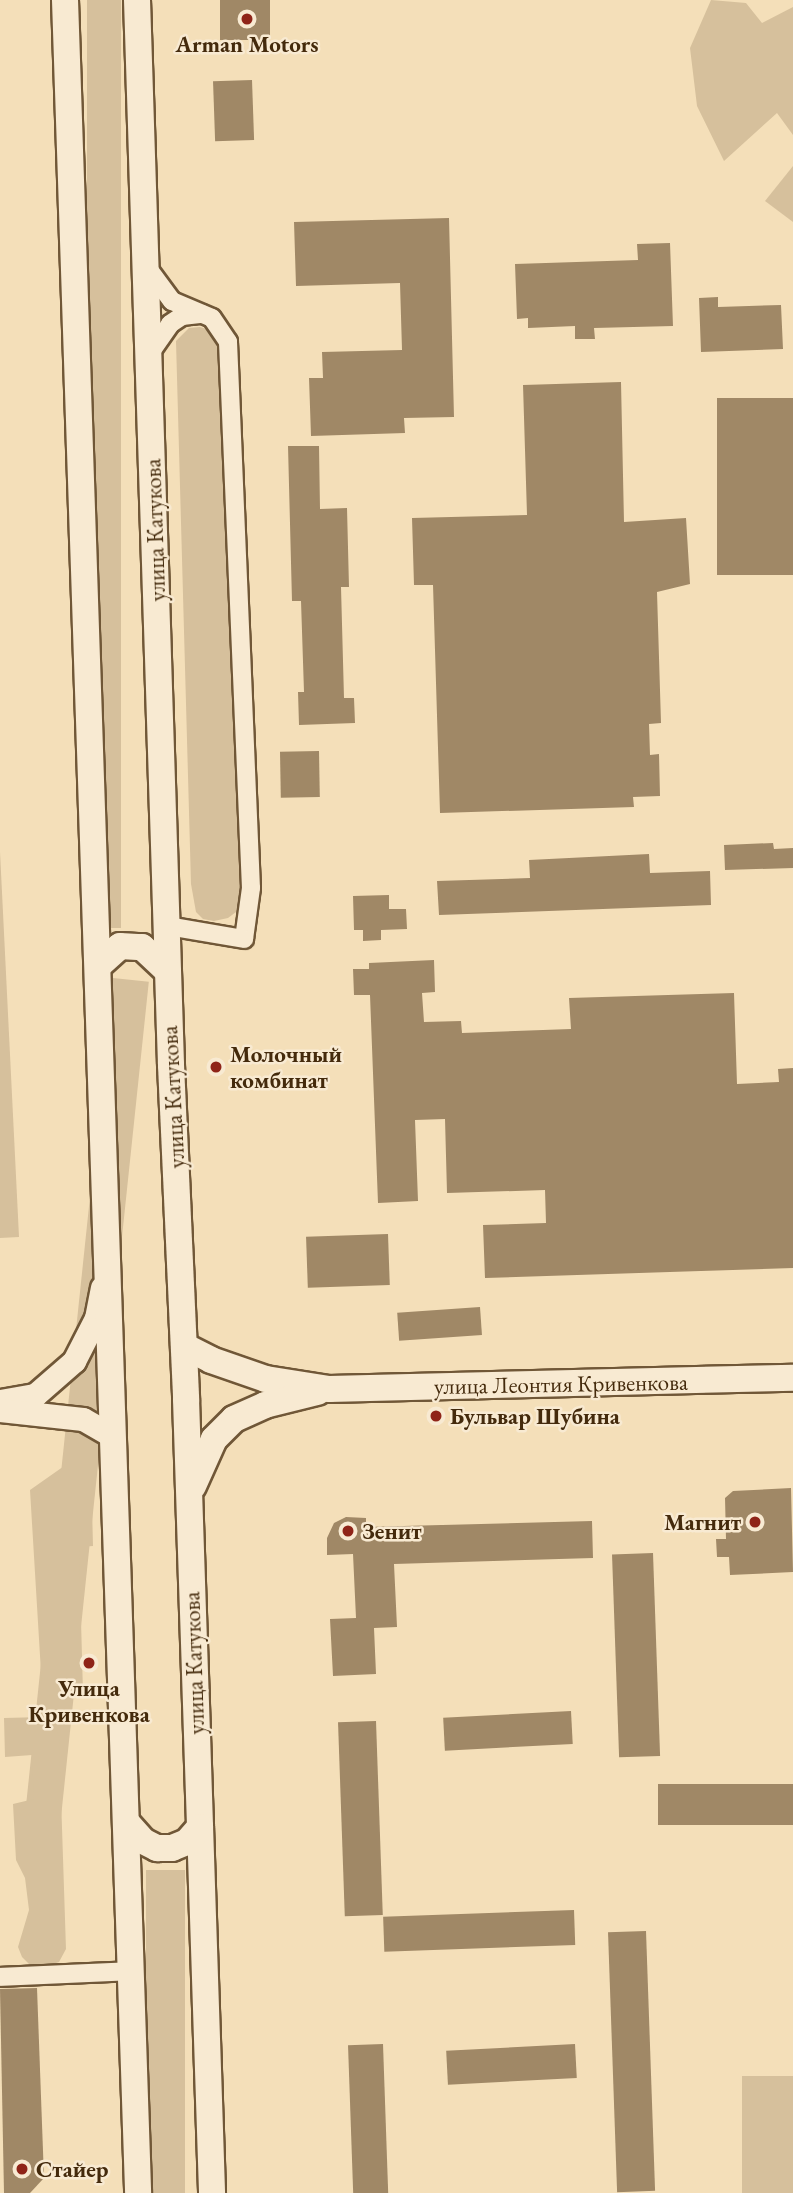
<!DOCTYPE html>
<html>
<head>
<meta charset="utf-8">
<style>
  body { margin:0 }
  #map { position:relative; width:793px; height:2193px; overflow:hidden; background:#f4dfb9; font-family:"EB Garamond",serif }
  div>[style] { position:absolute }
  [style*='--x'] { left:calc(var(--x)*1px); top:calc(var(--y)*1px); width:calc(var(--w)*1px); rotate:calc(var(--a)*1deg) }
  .green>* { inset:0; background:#d6c09c; transform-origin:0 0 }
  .building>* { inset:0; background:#a08866; transform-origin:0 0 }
  .roads { filter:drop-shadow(2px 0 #705737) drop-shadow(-2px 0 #705737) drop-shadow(0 2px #705737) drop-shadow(0 -2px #705737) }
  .minor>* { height:18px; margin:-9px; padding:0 9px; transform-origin:9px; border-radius:9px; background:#f8ead2 }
  .tertiary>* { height:23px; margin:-11.5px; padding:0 11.5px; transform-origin:11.5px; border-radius:11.5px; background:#f8ead2 }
  .secondary>* { height:26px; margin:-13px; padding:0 13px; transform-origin:13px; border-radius:13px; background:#f8ead2 }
  .dots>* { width:19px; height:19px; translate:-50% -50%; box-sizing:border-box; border:4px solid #f8ead2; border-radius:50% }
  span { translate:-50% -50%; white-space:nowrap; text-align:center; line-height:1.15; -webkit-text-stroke:5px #f8ead2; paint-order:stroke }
  .poi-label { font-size:23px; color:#442a0c; font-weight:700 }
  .left { translate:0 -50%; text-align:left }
  .right { translate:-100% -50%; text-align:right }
  .street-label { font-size:23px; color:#442a0c }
</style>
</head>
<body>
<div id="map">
  <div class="green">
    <div style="left:87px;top:0;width:34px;height:928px"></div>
    <div style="clip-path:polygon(711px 0,746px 3px,762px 23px,793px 7px,793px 135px,777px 113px,724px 161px,697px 106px,690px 48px)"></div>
    <div style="clip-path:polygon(793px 166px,793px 222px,765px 201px)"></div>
    <div style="clip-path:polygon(200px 327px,210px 330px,222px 348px,240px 901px,236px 912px,228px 918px,214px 921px,203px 919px,196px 912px,191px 884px,176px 341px,189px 328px)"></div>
    <div style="clip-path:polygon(0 852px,19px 1237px,0 1238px)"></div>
    <div style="left:113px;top:978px;width:36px;height:849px;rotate:6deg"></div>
    <div style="clip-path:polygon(67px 1464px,91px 1464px,93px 1546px,79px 1547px,83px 1693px,47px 1696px,42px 1689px,30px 1490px)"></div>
    <div style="clip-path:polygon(43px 1717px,53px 1723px,59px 1736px,66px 1949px,59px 1962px,41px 1968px,30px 1965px,22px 1957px,18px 1947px,29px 1910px,25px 1878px,16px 1860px,13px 1804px,34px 1799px,32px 1755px,5px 1757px,4px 1718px)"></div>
    <div style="left:146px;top:1870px;width:39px;height:323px"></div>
    <div style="left:793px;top:2076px;width:117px;height:51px;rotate:90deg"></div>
  </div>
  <div class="building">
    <div style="left:220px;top:0;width:50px;height:40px"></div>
    <div style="left:252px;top:80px;width:60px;height:39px;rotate:88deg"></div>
    <div style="clip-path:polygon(449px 218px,454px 417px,404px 418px,405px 433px,311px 436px,309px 378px,323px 378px,322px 352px,402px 350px,400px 283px,296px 286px,294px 222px)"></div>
    <div style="clip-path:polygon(670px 243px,673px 326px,594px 328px,595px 339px,575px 339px,575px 326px,528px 328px,528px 318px,517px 319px,515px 264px,638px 260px,637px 244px)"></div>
    <div style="clip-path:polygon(718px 297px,718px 307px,781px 305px,783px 349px,701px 352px,699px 298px)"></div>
    <div style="clip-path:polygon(621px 382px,624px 522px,686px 518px,690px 584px,657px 592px,661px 723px,649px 724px,650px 755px,659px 754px,660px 796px,633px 797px,634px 807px,440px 813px,433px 585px,414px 585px,412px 518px,527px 515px,523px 385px)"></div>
    <div style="left:793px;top:398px;width:177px;height:76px;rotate:90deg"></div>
    <div style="clip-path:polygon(288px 446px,319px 446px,320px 509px,347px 508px,349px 587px,341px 587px,344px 698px,354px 698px,355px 723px,299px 725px,298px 692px,304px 692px,301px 601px,292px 601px)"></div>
    <div style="left:319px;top:751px;width:46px;height:39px;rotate:89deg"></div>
    <div style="clip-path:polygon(773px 843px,774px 849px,793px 848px,793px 868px,725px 870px,724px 845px)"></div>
    <div style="clip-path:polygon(649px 854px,650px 873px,710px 871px,711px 905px,439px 915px,437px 881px,530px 878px,529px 860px)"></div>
    <div style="clip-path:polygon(389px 895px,389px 909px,406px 909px,407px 929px,381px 930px,381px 940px,363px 941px,363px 930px,354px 930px,353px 896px)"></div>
    <div style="clip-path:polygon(434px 960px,435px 992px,422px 993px,424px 1022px,461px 1021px,462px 1033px,571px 1029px,569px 998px,734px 993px,737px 1084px,779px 1082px,778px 1069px,793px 1068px,793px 1268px,485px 1278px,483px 1225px,546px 1223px,545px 1190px,447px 1193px,445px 1119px,415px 1120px,418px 1201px,378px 1203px,370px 995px,354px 995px,353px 969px,369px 969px,369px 963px)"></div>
    <div style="left:388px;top:1234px;width:51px;height:82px;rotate:88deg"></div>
    <div style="left:480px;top:1307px;width:28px;height:83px;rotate:86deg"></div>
    <div style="clip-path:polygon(791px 1488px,793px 1572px,730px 1575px,729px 1557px,717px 1557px,716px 1539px,726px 1539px,725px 1498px,733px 1491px)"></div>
    <div style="clip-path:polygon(346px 1517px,366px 1518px,366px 1527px,592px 1521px,593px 1558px,394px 1564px,397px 1627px,374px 1628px,376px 1674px,333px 1676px,330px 1619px,356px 1618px,353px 1554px,327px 1555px,327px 1538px,334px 1523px)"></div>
    <div style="left:653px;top:1553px;width:203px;height:41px;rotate:88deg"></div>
    <div style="left:571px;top:1711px;width:33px;height:128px;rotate:87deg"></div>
    <div style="left:376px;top:1721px;width:194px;height:38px;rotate:88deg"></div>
    <div style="left:793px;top:1784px;width:41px;height:135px;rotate:90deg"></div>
    <div style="left:574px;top:1910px;width:35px;height:191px;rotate:88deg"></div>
    <div style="left:646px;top:1931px;width:260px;height:38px;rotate:88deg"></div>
    <div style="clip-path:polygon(37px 1988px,44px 2178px,30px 2193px,4px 2193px,0 1989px)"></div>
    <div style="left:383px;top:2044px;width:149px;height:35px;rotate:88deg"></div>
    <div style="left:575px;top:2044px;width:34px;height:129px;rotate:87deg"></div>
  </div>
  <div class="roads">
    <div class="minor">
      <div style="--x:147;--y:267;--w:42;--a:53.7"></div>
      <div style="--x:172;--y:301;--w:43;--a:23"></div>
      <div style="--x:212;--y:318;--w:29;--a:56"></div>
      <div style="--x:228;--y:342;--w:546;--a:87.59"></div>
      <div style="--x:251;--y:888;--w:51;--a:97.8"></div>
      <div style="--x:244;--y:939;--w:78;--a:-170.4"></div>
      <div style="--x:150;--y:353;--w:35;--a:-55"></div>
      <div style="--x:170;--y:324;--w:14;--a:-34"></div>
      <div style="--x:182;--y:316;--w:20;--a:-6"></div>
      <div style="--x:0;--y:1977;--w:131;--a:-2.6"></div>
    </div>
    <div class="tertiary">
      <div style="--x:0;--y:1401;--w:36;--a:-10"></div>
      <div style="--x:35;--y:1395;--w:52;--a:-41.1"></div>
      <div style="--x:74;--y:1361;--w:48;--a:-62.9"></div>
      <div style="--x:96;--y:1318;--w:31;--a:-79"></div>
      <div style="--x:0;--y:1410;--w:83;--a:6.2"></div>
      <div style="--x:83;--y:1419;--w:34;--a:30"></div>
    </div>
    <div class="secondary">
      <div style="--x:65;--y:0;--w:2194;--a:88.09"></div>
      <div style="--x:137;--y:0;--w:1066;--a:88.17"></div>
      <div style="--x:171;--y:1065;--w:334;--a:87.4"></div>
      <div style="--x:186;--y:1399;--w:794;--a:88.12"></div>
      <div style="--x:99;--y:965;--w:28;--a:-42"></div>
      <div style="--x:120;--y:946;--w:22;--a:3"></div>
      <div style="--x:142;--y:947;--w:35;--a:43"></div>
      <div style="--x:184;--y:1346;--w:30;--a:27"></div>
      <div style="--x:211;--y:1360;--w:58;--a:19.1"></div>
      <div style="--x:266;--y:1379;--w:64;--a:9"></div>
      <div style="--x:329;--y:1389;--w:464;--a:-1.4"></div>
      <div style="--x:193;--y:1486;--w:51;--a:-65.9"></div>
      <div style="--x:214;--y:1439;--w:28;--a:-45"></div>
      <div style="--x:234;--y:1419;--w:34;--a:-24"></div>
      <div style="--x:265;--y:1405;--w:54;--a:-14"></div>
      <div style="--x:127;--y:1823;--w:24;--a:48"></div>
      <div style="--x:143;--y:1841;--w:16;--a:27"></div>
      <div style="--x:157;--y:1848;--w:15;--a:0"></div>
      <div style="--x:172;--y:1848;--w:16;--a:-22"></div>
      <div style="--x:187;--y:1842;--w:20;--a:-49"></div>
    </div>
  </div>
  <div class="dots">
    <div style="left:247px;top:19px;background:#8f2418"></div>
    <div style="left:216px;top:1067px;background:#8f2418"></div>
    <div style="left:436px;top:1416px;background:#8f2418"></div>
    <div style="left:755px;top:1522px;background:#8f2418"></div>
    <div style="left:348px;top:1531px;background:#8f2418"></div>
    <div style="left:89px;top:1663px;background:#8f2418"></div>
    <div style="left:22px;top:2169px;background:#8f2418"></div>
  </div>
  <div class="poi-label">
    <span style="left:247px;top:44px">Arman Motors</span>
    <span class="left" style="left:230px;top:1067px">Молочный<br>комбинат</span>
    <span class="left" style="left:450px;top:1416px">Бульвар Шубина</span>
    <span class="right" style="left:741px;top:1522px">Магнит</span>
    <span class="left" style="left:362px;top:1531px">Зенит</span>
    <span style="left:89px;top:1701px">Улица<br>Кривенкова</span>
    <span class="left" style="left:36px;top:2169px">Стайер</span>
  </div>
  <div class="street-label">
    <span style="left:155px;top:530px;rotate:-92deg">улица Катукова</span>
    <span style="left:173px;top:1097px;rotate:-93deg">улица Катукова</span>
    <span style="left:561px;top:1384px;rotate:-1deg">улица Леонтия Кривенкова</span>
    <span style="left:194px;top:1663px;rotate:-92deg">улица Катукова</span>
  </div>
</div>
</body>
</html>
